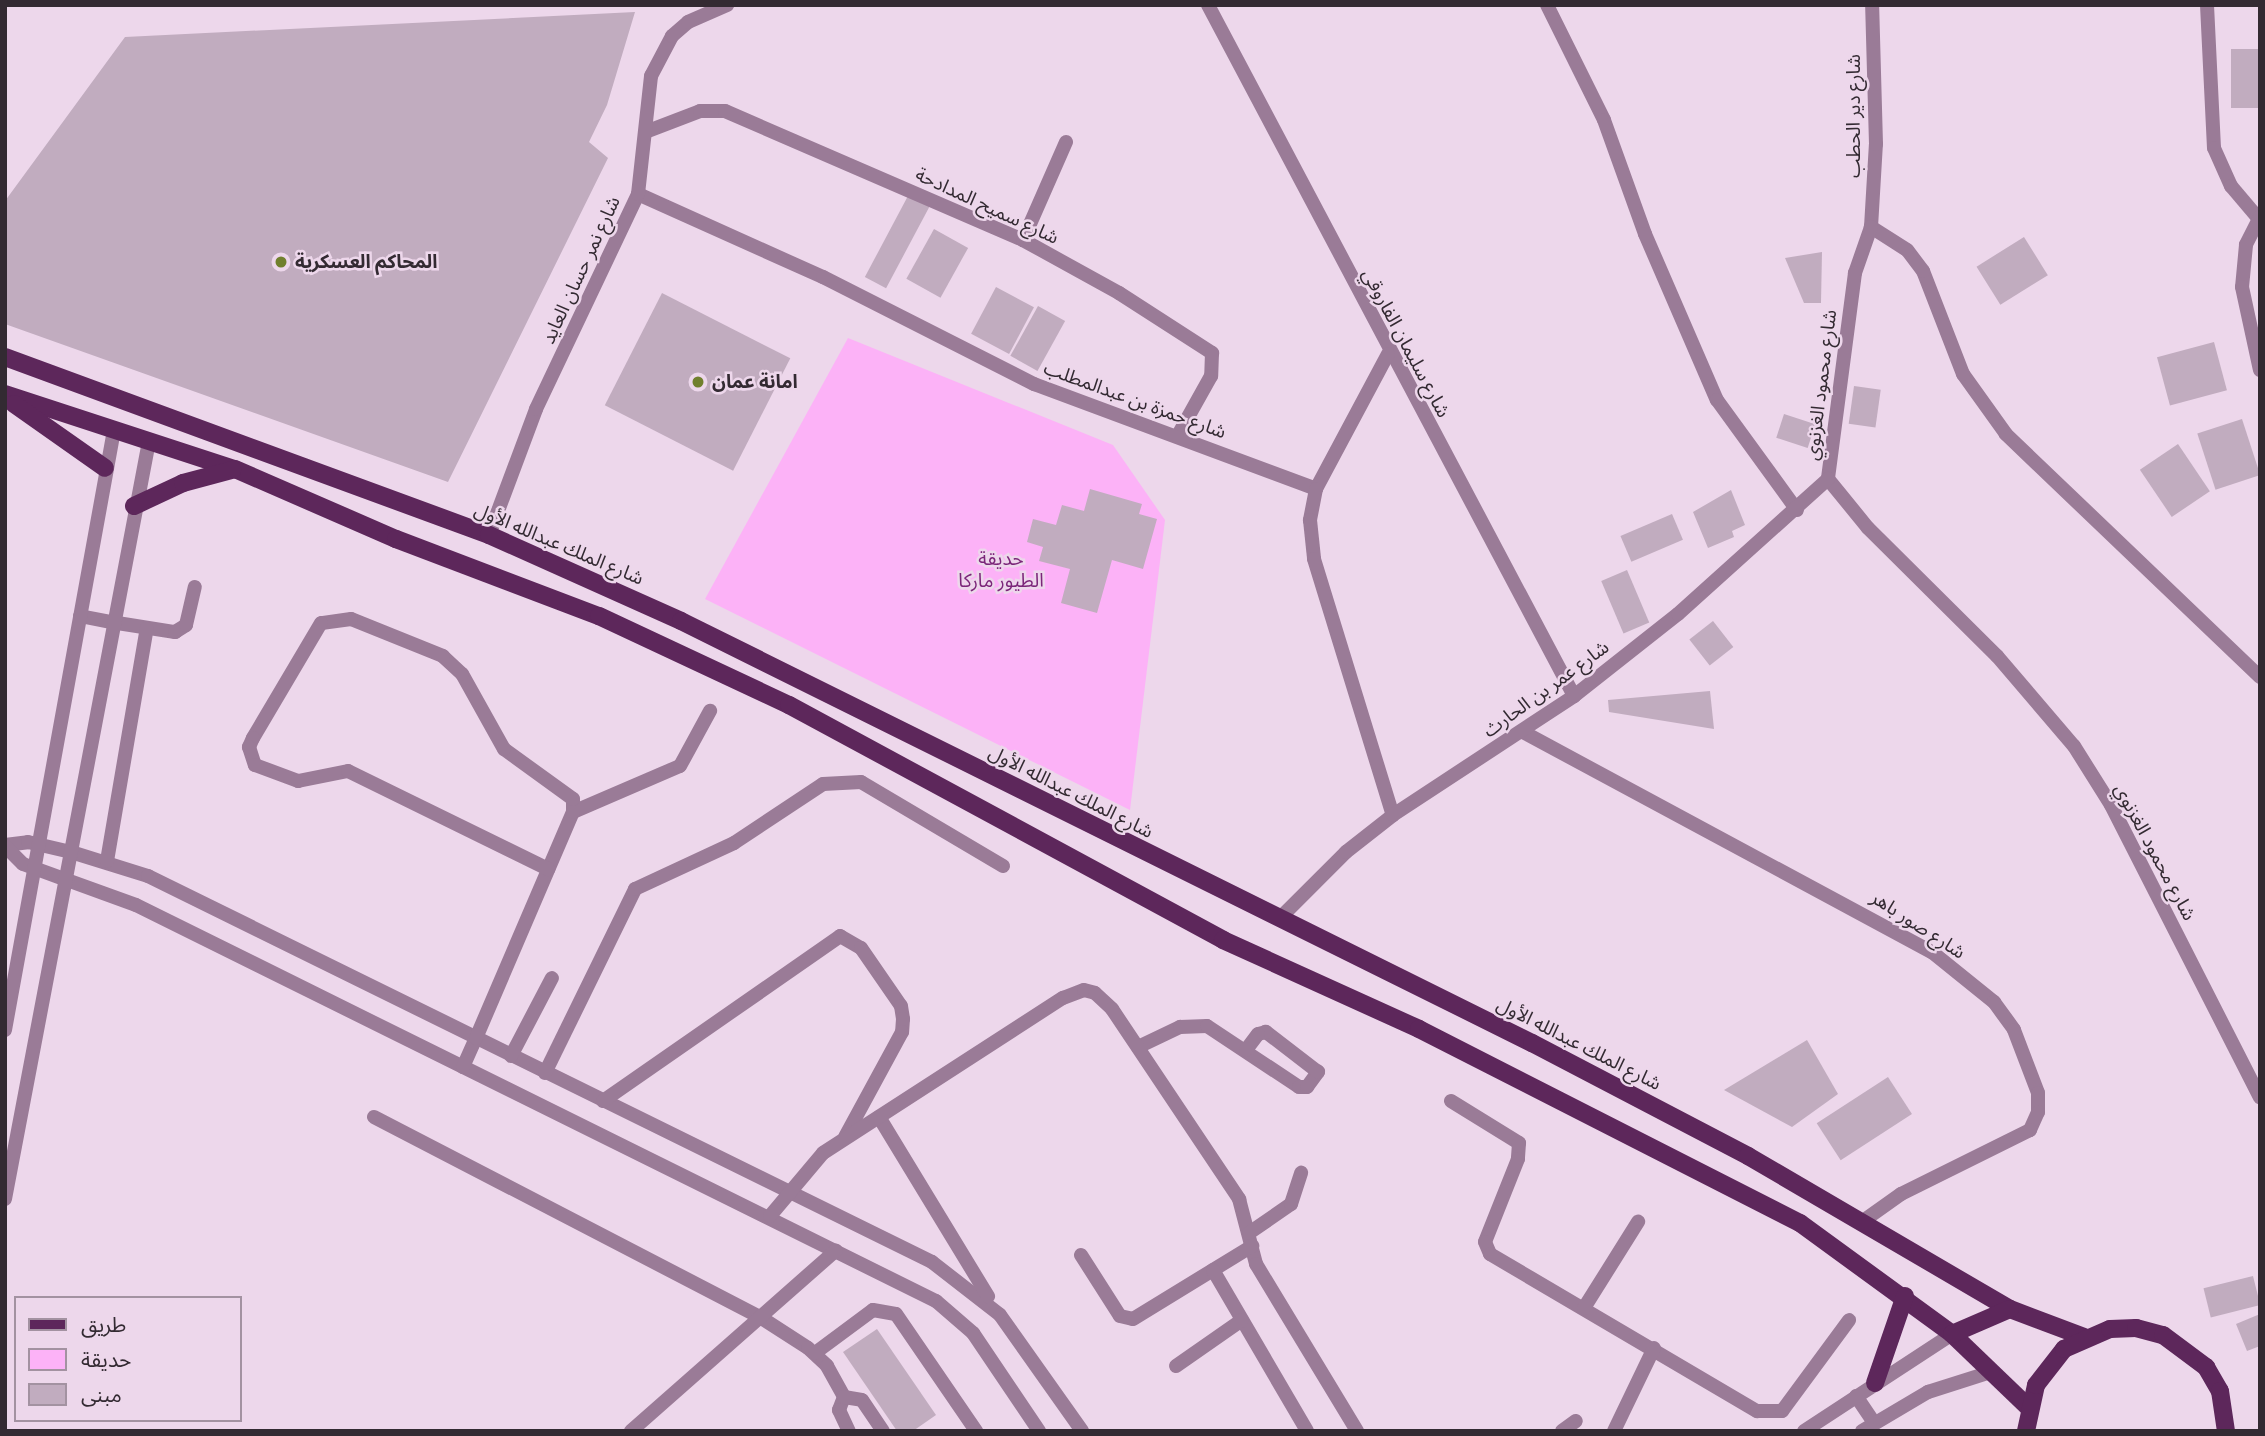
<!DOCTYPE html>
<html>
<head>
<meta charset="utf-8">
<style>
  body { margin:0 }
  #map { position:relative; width:2265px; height:1436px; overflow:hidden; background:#edd7eb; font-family:"Archivo Narrow","Noto Sans Arabic",sans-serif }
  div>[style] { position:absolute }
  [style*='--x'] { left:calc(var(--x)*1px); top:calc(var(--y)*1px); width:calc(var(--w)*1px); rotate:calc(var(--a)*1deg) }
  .green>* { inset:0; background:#fcb2f7 }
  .building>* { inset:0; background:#c1acbf; transform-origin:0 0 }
  .lane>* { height:14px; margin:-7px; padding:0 7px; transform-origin:7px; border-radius:7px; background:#9a7b97 }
  .street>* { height:14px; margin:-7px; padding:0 7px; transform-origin:7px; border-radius:7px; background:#9a7b97 }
  .primary>* { height:18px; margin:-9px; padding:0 9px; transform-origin:9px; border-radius:9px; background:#5d275b }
  .dots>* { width:19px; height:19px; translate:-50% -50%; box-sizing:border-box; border:4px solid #edd7eb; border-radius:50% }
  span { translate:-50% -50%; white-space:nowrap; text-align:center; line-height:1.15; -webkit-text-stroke:5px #edd7eb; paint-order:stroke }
  .street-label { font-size:19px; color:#332a32 }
  .poi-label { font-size:19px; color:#332a32; font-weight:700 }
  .left { translate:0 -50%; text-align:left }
  .park-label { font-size:19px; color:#7b2679 }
  .frame { position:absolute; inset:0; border:7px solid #332a32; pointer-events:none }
  .legend { position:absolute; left:14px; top:1296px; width:228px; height:126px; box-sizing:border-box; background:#edd7eb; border:2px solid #a392a1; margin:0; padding:9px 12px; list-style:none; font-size:21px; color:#332a32 }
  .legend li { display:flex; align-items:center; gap:14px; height:35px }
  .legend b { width:35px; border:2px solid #a392a1 }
</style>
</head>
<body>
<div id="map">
  <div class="green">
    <div style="clip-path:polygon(848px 338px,1113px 445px,1165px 520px,1130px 810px,705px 599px)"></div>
  </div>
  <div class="building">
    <div style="clip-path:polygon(635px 12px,607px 105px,589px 142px,608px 158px,448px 482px,5px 324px,5px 201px,125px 37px)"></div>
    <div style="left:2260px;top:49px;width:59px;height:29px;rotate:90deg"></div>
    <div style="left:909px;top:194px;width:24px;height:94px;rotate:28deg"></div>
    <div style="left:934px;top:229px;width:39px;height:57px;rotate:29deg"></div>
    <div style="left:2024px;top:237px;width:45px;height:56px;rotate:58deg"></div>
    <div style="clip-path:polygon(1822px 252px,1821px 303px,1804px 303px,1785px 258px)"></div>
    <div style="left:996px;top:287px;width:43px;height:53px;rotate:28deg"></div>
    <div style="left:662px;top:293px;width:144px;height:126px;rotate:27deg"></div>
    <div style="left:1038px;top:306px;width:31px;height:57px;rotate:29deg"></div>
    <div style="left:2214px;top:342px;width:50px;height:59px;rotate:75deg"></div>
    <div style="left:1854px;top:386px;width:27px;height:38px;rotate:8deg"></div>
    <div style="left:1784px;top:414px;width:33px;height:25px;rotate:18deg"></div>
    <div style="left:2242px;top:419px;width:59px;height:47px;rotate:72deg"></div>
    <div style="left:2178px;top:444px;width:57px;height:46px;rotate:56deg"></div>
    <div style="clip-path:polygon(1090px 489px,1142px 504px,1139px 514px,1157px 519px,1143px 569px,1112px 560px,1097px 613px,1061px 603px,1070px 569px,1039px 561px,1043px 547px,1027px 542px,1033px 519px,1056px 525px,1062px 505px,1084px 511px)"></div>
    <div style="clip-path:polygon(1731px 490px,1745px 525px,1732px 531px,1734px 537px,1708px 548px,1693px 512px)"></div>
    <div style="left:1672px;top:514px;width:28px;height:56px;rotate:67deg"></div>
    <div style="left:1627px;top:570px;width:57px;height:28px;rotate:67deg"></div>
    <div style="left:1713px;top:621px;width:33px;height:30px;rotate:52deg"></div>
    <div style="clip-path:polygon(1710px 691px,1714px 729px,1609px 712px,1608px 700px)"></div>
    <div style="clip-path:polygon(1807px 1040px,1838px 1094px,1792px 1127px,1724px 1090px)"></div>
    <div style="left:1888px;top:1077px;width:44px;height:85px;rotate:57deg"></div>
    <div style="left:2253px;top:1276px;width:30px;height:51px;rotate:76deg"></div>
    <div style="clip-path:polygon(2260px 1314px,2260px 1346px,2247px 1351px,2236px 1324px)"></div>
    <div style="clip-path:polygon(877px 1329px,936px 1415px,913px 1431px,897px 1431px,843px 1352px)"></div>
  </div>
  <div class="lane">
    <div style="--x:2207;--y:5;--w:143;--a:87.2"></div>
    <div style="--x:2214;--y:148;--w:42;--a:65.9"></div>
    <div style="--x:2231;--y:186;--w:42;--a:49.8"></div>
    <div style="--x:111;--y:622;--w:65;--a:8.9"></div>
    <div style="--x:175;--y:632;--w:13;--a:-32"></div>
    <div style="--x:186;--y:625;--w:39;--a:-77"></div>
    <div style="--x:573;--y:812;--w:116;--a:-23.3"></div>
    <div style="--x:680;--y:766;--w:63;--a:-61.4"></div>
    <div style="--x:71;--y:852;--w:81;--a:17.3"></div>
    <div style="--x:148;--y:876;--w:874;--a:26.21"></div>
    <div style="--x:932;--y:1262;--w:86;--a:37.9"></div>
    <div style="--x:1000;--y:1315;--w:142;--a:54.7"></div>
    <div style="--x:107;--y:861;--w:236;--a:-80.3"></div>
    <div style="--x:67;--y:880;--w:73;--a:19.9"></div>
    <div style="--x:136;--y:905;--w:893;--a:26.34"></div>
    <div style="--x:936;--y:1301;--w:49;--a:40.9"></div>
    <div style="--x:973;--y:1333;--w:118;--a:56"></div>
    <div style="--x:1138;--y:1047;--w:47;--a:-25.5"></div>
    <div style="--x:1180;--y:1027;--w:27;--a:-2"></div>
    <div style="--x:1207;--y:1026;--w:110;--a:33.5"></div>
    <div style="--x:1299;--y:1087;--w:8;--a:0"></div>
    <div style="--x:1307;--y:1087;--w:19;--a:-54"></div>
    <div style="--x:1318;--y:1072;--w:66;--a:-142.4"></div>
    <div style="--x:1266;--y:1032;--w:8;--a:166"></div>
    <div style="--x:1258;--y:1034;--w:20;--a:127"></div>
    <div style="--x:511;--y:1056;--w:88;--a:-62.3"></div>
    <div style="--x:463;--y:1067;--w:32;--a:-66"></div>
    <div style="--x:476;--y:1038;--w:246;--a:-66.8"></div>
    <div style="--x:573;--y:812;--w:13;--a:-90"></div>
    <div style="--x:573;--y:799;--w:85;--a:-144.1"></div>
    <div style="--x:504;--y:749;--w:86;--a:-119.2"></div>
    <div style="--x:462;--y:674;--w:26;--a:-137"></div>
    <div style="--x:443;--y:656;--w:99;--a:-158.1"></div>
    <div style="--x:351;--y:619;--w:30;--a:172"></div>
    <div style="--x:321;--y:623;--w:134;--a:120.6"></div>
    <div style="--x:253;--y:738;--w:10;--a:114"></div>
    <div style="--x:249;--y:747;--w:19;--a:72"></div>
    <div style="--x:255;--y:765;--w:46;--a:20.4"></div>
    <div style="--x:298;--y:781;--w:51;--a:-11.3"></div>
    <div style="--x:348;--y:771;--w:223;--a:26.1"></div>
    <div style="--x:545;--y:1073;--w:205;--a:-63.9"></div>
    <div style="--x:635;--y:889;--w:109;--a:-24.9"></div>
    <div style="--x:734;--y:843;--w:107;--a:-33.5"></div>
    <div style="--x:823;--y:784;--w:38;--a:-3"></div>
    <div style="--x:861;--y:782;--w:165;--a:30.6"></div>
    <div style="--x:603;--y:1101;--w:289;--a:-34.8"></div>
    <div style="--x:840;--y:936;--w:24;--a:30"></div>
    <div style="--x:861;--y:948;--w:70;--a:55.4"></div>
    <div style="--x:901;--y:1006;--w:13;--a:81"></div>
    <div style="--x:903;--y:1019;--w:13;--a:94"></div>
    <div style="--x:902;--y:1032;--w:119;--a:118.5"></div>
    <div style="--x:1451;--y:1101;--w:80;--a:31.7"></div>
    <div style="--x:1519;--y:1143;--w:16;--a:94"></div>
    <div style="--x:1518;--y:1159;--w:89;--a:111.7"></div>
    <div style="--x:1485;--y:1242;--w:13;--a:67"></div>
    <div style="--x:1490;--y:1254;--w:310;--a:30.5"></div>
    <div style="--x:1757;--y:1411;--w:25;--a:0"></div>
    <div style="--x:1782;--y:1411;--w:113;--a:-53.6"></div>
    <div style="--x:374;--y:1117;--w:435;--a:27.4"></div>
    <div style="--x:760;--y:1317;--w:57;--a:32.9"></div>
    <div style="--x:808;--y:1348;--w:26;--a:43"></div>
    <div style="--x:827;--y:1366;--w:35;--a:61"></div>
    <div style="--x:844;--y:1397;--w:14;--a:111"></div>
    <div style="--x:839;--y:1410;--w:23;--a:65"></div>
    <div style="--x:879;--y:1117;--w:210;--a:58.7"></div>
    <div style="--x:770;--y:1216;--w:82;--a:-49.9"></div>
    <div style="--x:823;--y:1153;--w:286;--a:-32.9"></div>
    <div style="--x:1063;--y:998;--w:22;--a:-21"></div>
    <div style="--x:1084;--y:990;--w:11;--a:15"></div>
    <div style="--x:1095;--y:993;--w:23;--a:43"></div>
    <div style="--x:1112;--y:1009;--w:229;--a:56.2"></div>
    <div style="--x:1239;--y:1199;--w:67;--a:75.3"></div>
    <div style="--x:1256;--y:1264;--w:195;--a:58.8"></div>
    <div style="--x:1249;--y:1233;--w:51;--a:-34.6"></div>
    <div style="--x:1291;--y:1204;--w:33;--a:-72"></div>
    <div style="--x:1081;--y:1255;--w:72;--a:57.4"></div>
    <div style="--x:1120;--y:1316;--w:13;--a:13"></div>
    <div style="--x:1133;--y:1319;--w:140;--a:-31.5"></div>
    <div style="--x:1213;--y:1270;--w:186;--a:59.7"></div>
    <div style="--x:1584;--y:1308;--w:102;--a:-57.9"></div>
    <div style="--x:815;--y:1353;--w:72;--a:-36.6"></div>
    <div style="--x:873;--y:1310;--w:23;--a:10"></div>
    <div style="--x:896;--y:1314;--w:142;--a:55.6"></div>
    <div style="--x:1176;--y:1366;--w:80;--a:-34.9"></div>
    <div style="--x:1856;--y:1396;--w:32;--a:56"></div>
    <div style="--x:844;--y:1397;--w:18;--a:9"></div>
    <div style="--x:862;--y:1400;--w:37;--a:56"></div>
    <div style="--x:631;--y:1431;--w:273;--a:-41.4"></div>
    <div style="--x:1562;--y:1431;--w:17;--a:-36"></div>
    <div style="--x:1614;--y:1431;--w:92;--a:-64.3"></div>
    <div style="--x:1804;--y:1431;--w:177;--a:-33.2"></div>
    <div style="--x:1862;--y:1431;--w:77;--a:-30.6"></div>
    <div style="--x:1928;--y:1392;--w:63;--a:-17.6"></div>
  </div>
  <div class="street">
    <div style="--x:1208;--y:5;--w:782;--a:62.09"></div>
    <div style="--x:1547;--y:5;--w:128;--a:63.6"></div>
    <div style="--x:1604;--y:120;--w:121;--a:70.2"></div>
    <div style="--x:1645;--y:234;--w:181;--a:66.6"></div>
    <div style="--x:1717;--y:400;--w:136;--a:54"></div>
    <div style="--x:648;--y:131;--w:56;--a:-21"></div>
    <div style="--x:700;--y:111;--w:25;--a:0"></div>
    <div style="--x:725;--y:111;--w:325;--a:23.4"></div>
    <div style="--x:1023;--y:240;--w:110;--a:28.9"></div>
    <div style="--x:1119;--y:293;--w:111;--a:32.8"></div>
    <div style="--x:1212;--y:353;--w:23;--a:92"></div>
    <div style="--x:1211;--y:376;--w:68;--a:119.2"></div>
    <div style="--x:638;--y:194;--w:203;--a:24.2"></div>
    <div style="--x:823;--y:277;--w:237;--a:26.9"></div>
    <div style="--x:1034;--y:384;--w:301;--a:20.4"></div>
    <div style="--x:2260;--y:217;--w:31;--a:117"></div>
    <div style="--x:2246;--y:245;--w:42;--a:95.4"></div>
    <div style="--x:2242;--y:287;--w:85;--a:77.8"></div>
    <div style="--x:1871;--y:227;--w:83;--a:-86.6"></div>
    <div style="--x:1876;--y:144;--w:139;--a:-91.6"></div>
    <div style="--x:1023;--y:240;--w:107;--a:-66.3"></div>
    <div style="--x:1388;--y:354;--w:153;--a:118.1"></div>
    <div style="--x:1316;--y:489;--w:32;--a:101"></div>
    <div style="--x:1310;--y:520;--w:39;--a:84"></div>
    <div style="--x:1314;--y:559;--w:268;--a:72.9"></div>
    <div style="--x:489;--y:535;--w:134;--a:-69.5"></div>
    <div style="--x:536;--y:409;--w:238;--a:-64.6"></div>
    <div style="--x:638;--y:194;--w:119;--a:-83.7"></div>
    <div style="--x:651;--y:76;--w:45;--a:-62.3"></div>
    <div style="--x:672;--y:36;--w:21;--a:-41"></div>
    <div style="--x:688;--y:22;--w:43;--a:-23.6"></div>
    <div style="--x:80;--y:616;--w:32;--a:11"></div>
    <div style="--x:2260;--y:677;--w:352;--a:-136.3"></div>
    <div style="--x:2006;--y:434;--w:74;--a:-125.6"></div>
    <div style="--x:1963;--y:374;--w:110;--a:-111.2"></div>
    <div style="--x:1923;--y:271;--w:26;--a:-127"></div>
    <div style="--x:1907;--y:250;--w:43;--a:-147.4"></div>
    <div style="--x:1871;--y:227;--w:49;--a:109.2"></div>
    <div style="--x:1855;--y:273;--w:208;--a:97.5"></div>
    <div style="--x:1828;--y:479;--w:63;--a:50.8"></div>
    <div style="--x:1868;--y:528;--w:182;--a:44.8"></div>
    <div style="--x:1997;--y:656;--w:118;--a:49.5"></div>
    <div style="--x:2074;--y:746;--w:70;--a:57.9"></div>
    <div style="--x:2111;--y:805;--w:328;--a:63"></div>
    <div style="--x:1523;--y:732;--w:464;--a:28.3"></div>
    <div style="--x:1932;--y:952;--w:80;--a:38.9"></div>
    <div style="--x:1994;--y:1002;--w:34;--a:54"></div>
    <div style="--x:2014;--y:1030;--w:67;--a:69.1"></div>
    <div style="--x:2038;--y:1093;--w:19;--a:90"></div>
    <div style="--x:2038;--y:1112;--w:20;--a:114"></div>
    <div style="--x:2030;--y:1130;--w:144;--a:153.6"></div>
    <div style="--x:1901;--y:1194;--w:47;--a:144.6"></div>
    <div style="--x:5;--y:845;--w:23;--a:-7"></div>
    <div style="--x:28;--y:842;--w:44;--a:13.1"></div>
    <div style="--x:5;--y:846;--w:25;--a:45"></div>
    <div style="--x:23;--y:864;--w:47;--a:20"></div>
    <div style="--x:1279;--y:919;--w:95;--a:-45"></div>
    <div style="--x:1346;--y:852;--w:60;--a:-38.2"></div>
    <div style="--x:1393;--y:815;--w:217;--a:-33.3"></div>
    <div style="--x:1574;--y:696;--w:132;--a:-38.3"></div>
    <div style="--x:1678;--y:614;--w:202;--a:-42"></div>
    <div style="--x:5;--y:1030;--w:610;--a:-79.7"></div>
    <div style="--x:5;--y:1199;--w:772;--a:-79.24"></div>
  </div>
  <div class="primary">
    <div style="--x:5;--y:357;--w:516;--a:20.19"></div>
    <div style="--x:489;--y:535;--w:210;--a:24.1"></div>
    <div style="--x:681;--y:621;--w:950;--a:26.38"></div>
    <div style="--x:1532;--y:1043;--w:244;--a:27.6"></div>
    <div style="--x:1748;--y:1156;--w:303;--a:30.3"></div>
    <div style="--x:2010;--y:1309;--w:79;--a:20.7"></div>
    <div style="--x:5;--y:394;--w:242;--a:18.1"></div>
    <div style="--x:235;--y:469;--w:176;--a:23.5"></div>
    <div style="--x:396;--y:539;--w:217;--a:20.8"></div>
    <div style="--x:599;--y:616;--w:210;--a:25.1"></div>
    <div style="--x:789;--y:705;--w:494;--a:28.4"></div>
    <div style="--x:1223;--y:940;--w:215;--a:24.4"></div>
    <div style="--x:1419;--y:1029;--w:428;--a:27"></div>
    <div style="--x:1800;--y:1223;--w:188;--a:36.1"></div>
    <div style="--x:1952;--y:1334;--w:105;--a:43.8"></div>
    <div style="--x:14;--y:404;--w:111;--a:35.1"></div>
    <div style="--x:134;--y:506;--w:54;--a:-25.1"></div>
    <div style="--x:183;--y:483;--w:51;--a:-14.9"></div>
    <div style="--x:1952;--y:1334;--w:63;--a:-23.3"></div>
    <div style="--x:1875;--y:1383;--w:92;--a:-71"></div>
    <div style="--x:2026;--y:1431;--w:47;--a:-77.7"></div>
    <div style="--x:2036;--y:1385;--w:46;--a:-52.1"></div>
    <div style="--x:2064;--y:1349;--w:50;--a:-23.5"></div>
    <div style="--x:2110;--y:1329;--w:26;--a:-2"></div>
    <div style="--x:2136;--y:1328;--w:28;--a:15"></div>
    <div style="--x:2163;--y:1335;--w:54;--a:36.7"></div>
    <div style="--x:2206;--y:1367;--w:28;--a:60"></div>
    <div style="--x:2220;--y:1391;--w:40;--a:81.5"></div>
  </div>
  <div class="dots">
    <div style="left:281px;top:262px;background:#71802e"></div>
    <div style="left:698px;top:382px;background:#71802e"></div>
  </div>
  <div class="street-label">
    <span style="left:1854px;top:116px;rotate:-90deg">شارع دير الحطب</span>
    <span style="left:987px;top:206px;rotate:25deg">شارع سميح المدادحة</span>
    <span style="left:581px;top:270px;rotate:-65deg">شارع نمر حسان العايد</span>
    <span style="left:1406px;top:343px;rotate:62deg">شارع سليمان الفاروقي</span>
    <span style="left:1821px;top:385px;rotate:-83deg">شارع محمود الغزنوي</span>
    <span style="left:1135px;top:400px;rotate:20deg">شارع حمزة بن عبدالمطلب</span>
    <span style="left:559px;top:544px;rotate:23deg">شارع الملك عبدالله الأول</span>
    <span style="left:1546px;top:689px;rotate:-36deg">شارع عمر بن الحارث</span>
    <span style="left:1071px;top:792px;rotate:27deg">شارع الملك عبدالله الأول</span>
    <span style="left:2155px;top:852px;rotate:62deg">شارع محمود الغزنوي</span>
    <span style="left:1918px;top:925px;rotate:33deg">شارع صور باهر</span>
    <span style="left:1579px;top:1044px;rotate:27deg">شارع الملك عبدالله الأول</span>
  </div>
  <div class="poi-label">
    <span class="left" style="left:295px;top:262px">المحاكم العسكرية</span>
    <span class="left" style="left:712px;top:382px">امانة عمان</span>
  </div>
  <div class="park-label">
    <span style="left:1001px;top:570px">حديقة<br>الطيور ماركا</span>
  </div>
  <div class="frame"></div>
  <ul class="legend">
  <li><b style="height:9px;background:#5d275b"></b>طريق</li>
  <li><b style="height:19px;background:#fcb2f7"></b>حديقة</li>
  <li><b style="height:19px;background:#c1acbf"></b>مبنى</li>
  </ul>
</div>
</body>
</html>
